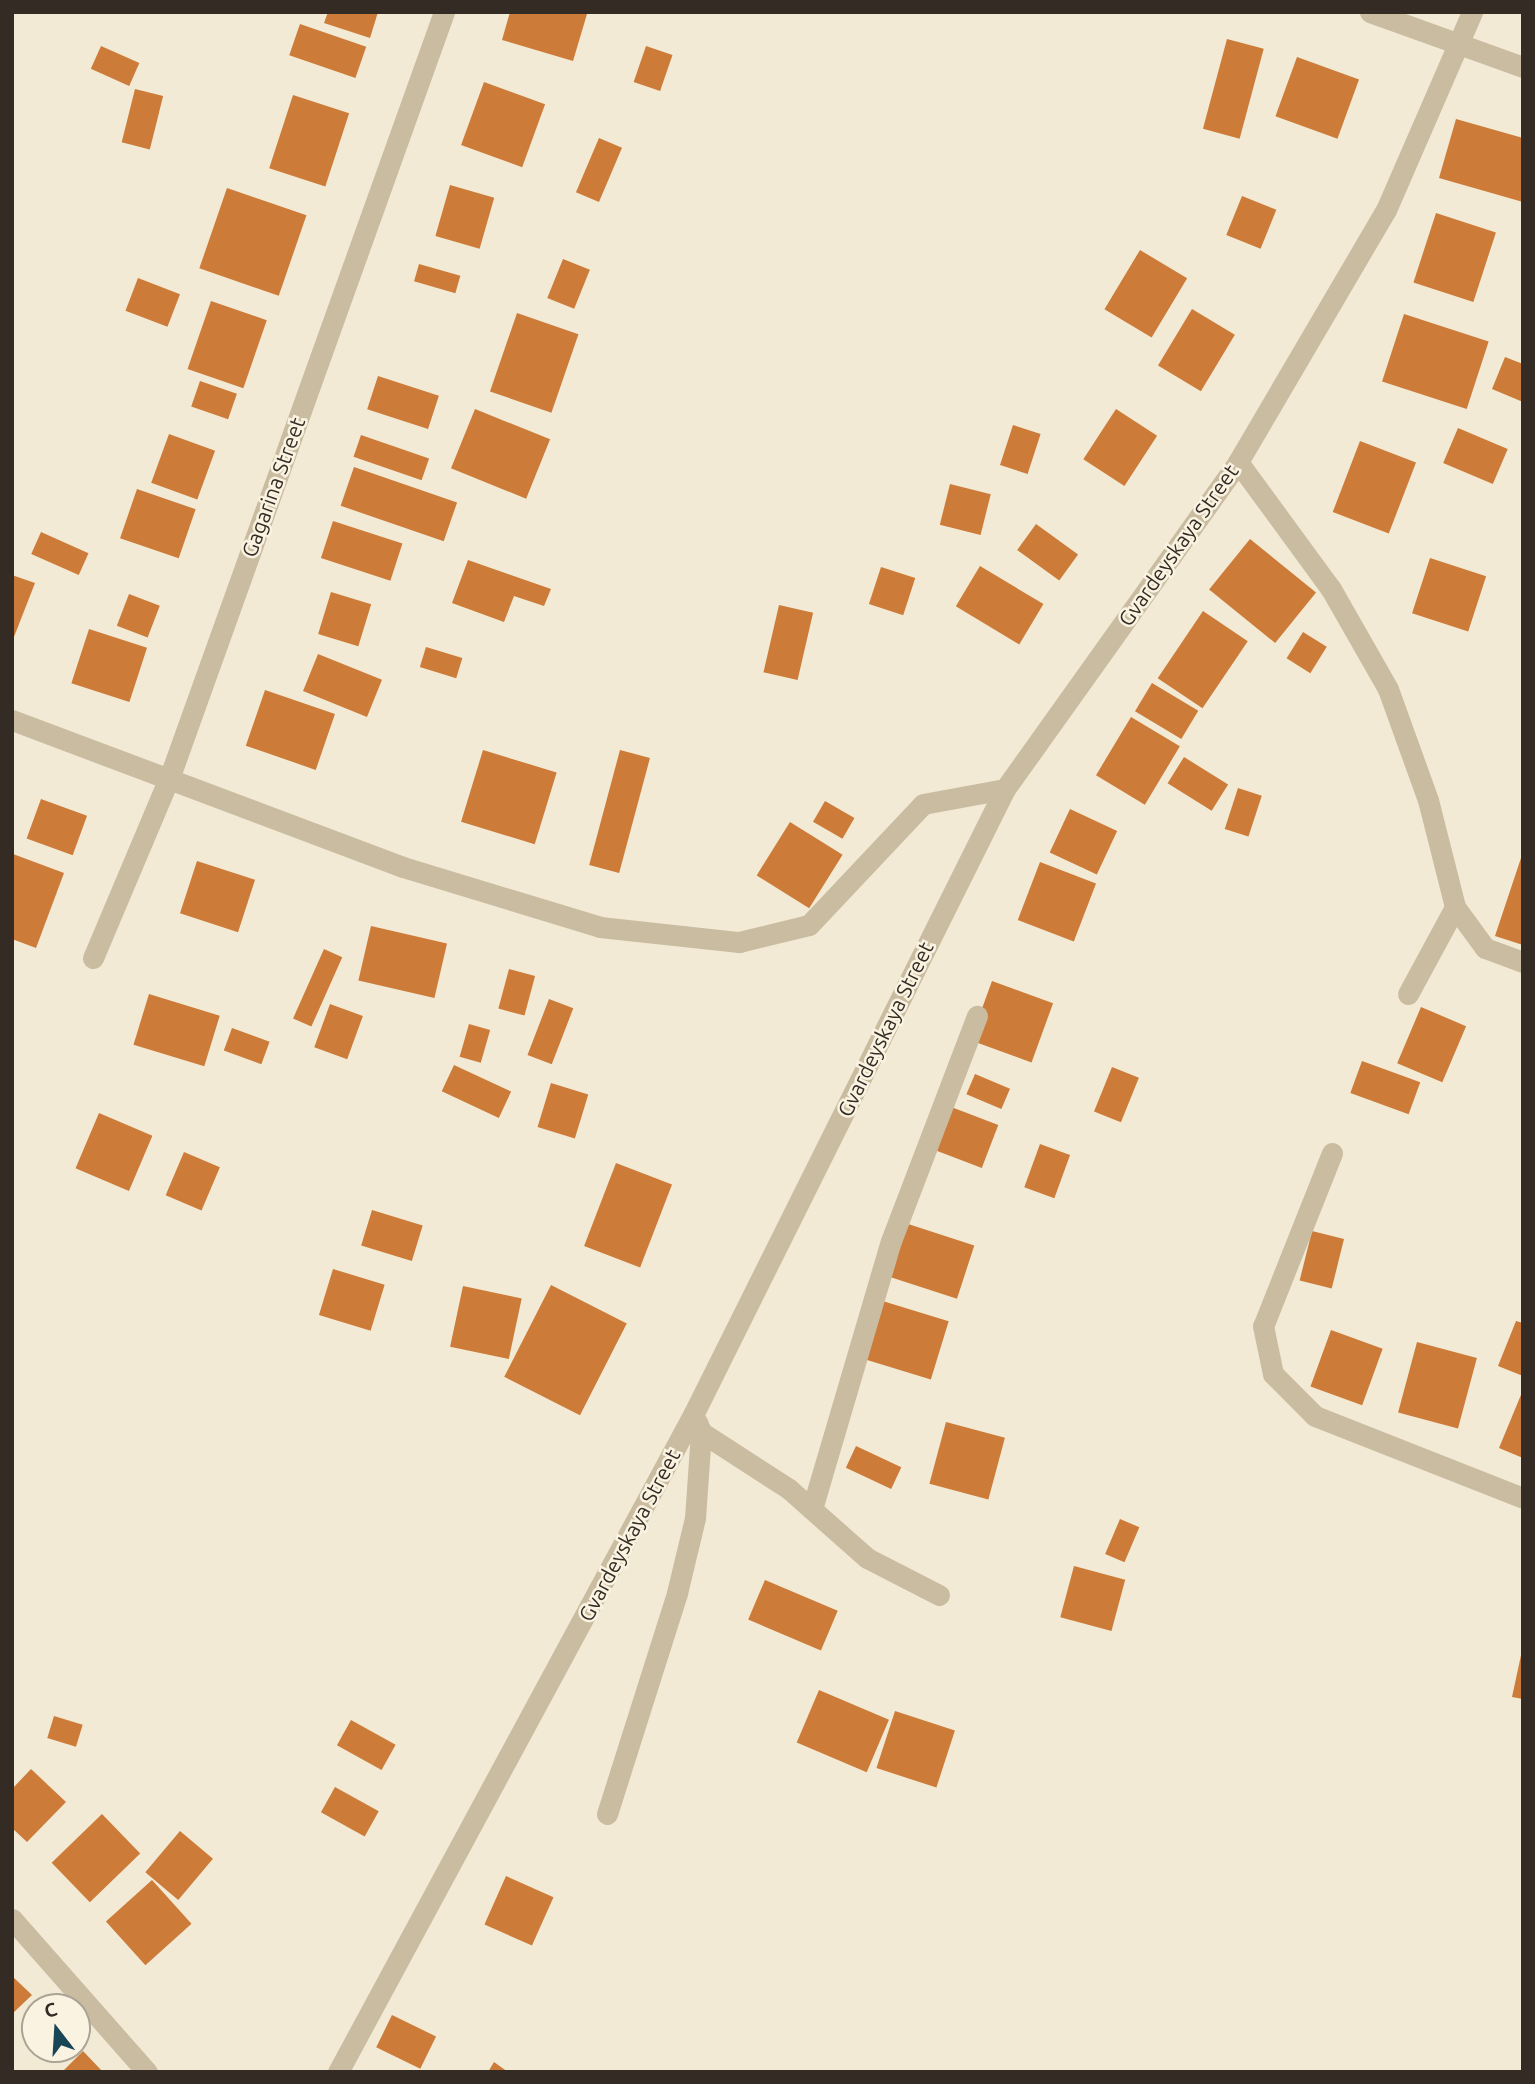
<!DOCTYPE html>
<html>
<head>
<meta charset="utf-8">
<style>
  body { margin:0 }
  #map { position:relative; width:1535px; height:2084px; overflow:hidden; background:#f2ead5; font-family:Ubuntu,sans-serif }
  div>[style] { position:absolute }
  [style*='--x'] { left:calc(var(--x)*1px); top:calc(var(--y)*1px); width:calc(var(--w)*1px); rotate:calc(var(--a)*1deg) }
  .building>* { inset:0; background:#cd7b38; transform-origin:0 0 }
  .minor>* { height:21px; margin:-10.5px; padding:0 10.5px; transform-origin:10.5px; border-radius:10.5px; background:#cabca1 }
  span { translate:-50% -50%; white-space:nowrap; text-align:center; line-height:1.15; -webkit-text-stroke:5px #faf3e1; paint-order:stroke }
  .street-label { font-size:21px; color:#342c24 }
  .frame { position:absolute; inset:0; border:14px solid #342c24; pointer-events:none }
  .north { position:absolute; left:21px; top:1993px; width:70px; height:70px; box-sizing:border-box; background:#faf3e1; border:2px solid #aba395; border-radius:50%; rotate:343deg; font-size:19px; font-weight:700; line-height:28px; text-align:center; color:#342c24 }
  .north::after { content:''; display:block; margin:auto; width:24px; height:32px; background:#184657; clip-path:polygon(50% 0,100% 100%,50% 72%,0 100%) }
</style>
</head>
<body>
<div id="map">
  <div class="building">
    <div style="clip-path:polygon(328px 12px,378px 12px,370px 38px,324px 23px)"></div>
    <div style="clip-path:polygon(510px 12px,587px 14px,573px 61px,502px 40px)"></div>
    <div style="left:300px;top:24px;width:70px;height:33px;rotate:19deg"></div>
    <div style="left:1227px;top:39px;width:38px;height:93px;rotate:15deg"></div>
    <div style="left:101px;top:46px;width:42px;height:25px;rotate:24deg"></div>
    <div style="left:646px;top:46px;width:28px;height:38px;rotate:19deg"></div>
    <div style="left:1297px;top:57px;width:66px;height:63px;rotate:20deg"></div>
    <div style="left:484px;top:82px;width:65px;height:67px;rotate:20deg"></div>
    <div style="left:135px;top:89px;width:29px;height:55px;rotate:14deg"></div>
    <div style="left:293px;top:95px;width:59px;height:77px;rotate:18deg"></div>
    <div style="clip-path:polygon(1456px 119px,1523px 138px,1523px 202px,1439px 178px)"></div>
    <div style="left:599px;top:138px;width:25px;height:59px;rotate:23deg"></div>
    <div style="left:450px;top:185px;width:46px;height:53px;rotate:16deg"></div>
    <div style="left:227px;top:188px;width:84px;height:85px;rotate:19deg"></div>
    <div style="left:1242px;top:196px;width:37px;height:42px;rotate:22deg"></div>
    <div style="left:1436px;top:213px;width:63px;height:73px;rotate:18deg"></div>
    <div style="left:1140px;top:250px;width:55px;height:69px;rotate:31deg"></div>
    <div style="left:563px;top:259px;width:29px;height:42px;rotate:22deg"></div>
    <div style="left:419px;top:264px;width:43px;height:18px;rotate:16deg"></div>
    <div style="left:138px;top:278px;width:45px;height:35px;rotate:21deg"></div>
    <div style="left:211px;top:301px;width:59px;height:72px;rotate:19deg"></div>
    <div style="left:1192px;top:309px;width:50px;height:66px;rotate:31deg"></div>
    <div style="left:517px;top:313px;width:65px;height:83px;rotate:19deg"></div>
    <div style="left:1404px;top:314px;width:89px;height:71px;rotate:18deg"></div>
    <div style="clip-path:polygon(1505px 357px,1523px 364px,1523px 402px,1492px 389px)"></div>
    <div style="left:378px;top:376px;width:64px;height:35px;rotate:18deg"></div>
    <div style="left:200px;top:381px;width:39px;height:27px;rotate:19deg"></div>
    <div style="left:475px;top:409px;width:81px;height:64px;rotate:22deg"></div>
    <div style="left:1116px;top:409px;width:49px;height:60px;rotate:33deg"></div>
    <div style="left:1013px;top:425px;width:29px;height:42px;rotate:18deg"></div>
    <div style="left:1458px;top:428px;width:54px;height:38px;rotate:23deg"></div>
    <div style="left:169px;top:434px;width:49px;height:52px;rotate:20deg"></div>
    <div style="left:361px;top:435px;width:72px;height:23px;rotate:19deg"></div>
    <div style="left:1360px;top:441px;width:60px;height:76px;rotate:21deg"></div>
    <div style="left:354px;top:467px;width:109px;height:41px;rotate:19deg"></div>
    <div style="left:950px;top:484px;width:42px;height:42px;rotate:14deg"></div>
    <div style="left:137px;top:489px;width:62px;height:52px;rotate:19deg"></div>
    <div style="left:333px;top:521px;width:73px;height:39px;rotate:18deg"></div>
    <div style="left:1036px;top:524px;width:52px;height:32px;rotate:36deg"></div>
    <div style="left:41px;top:532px;width:52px;height:24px;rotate:24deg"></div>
    <div style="left:1250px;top:539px;width:85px;height:65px;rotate:39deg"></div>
    <div style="left:1430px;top:558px;width:59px;height:58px;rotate:18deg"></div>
    <div style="clip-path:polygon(468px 560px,551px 589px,544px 606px,514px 596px,504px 622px,452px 603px)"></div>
    <div style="left:980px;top:566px;width:74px;height:47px;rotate:31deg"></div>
    <div style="left:881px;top:567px;width:36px;height:39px;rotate:18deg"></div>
    <div style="clip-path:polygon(12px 575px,35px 583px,12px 642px)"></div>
    <div style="left:331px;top:592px;width:42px;height:44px;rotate:17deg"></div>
    <div style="left:129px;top:594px;width:33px;height:34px;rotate:21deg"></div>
    <div style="left:779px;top:605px;width:35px;height:69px;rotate:13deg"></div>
    <div style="left:1203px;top:611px;width:54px;height:81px;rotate:34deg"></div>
    <div style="left:89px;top:629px;width:61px;height:57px;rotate:18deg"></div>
    <div style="left:1303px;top:632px;width:28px;height:31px;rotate:32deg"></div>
    <div style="left:426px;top:647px;width:38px;height:21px;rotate:17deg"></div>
    <div style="left:318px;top:654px;width:69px;height:40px;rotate:22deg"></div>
    <div style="left:1152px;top:683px;width:54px;height:33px;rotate:31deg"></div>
    <div style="left:265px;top:690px;width:74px;height:59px;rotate:19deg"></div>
    <div style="left:1131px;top:717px;width:57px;height:68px;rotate:31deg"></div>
    <div style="left:483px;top:750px;width:77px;height:75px;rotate:17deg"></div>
    <div style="left:620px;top:750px;width:31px;height:119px;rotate:15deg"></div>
    <div style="left:1184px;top:757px;width:52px;height:31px;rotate:32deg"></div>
    <div style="left:1238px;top:788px;width:25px;height:43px;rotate:18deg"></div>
    <div style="left:41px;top:799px;width:49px;height:42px;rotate:20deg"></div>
    <div style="left:825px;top:801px;width:34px;height:24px;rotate:30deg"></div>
    <div style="left:1070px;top:809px;width:52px;height:48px;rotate:25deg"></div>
    <div style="left:790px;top:822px;width:62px;height:63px;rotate:32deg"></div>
    <div style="clip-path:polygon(1523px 852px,1523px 945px,1495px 936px)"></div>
    <div style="clip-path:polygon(13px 854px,64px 873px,36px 948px,12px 939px)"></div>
    <div style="left:197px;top:861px;width:61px;height:55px;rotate:18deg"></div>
    <div style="left:1040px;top:862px;width:60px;height:62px;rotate:21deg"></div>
    <div style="left:371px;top:926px;width:78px;height:56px;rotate:13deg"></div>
    <div style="left:324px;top:949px;width:20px;height:76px;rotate:24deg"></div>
    <div style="left:509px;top:969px;width:27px;height:41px;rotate:15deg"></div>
    <div style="left:992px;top:981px;width:65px;height:63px;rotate:20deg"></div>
    <div style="left:149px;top:994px;width:74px;height:53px;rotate:17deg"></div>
    <div style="left:549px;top:999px;width:26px;height:60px;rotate:21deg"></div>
    <div style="left:330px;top:1004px;width:35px;height:46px;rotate:20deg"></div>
    <div style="left:1421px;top:1007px;width:49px;height:61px;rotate:23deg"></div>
    <div style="left:469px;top:1024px;width:22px;height:34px;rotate:16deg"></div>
    <div style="left:232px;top:1028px;width:40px;height:24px;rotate:20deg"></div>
    <div style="left:1362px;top:1061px;width:62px;height:34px;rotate:20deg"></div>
    <div style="left:454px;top:1065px;width:63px;height:29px;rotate:25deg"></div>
    <div style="left:1112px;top:1067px;width:29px;height:48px;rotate:22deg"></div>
    <div style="left:975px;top:1074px;width:38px;height:22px;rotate:23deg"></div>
    <div style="left:551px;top:1083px;width:39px;height:46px;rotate:17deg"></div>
    <div style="left:946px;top:1105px;width:56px;height:46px;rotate:21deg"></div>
    <div style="left:99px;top:1113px;width:58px;height:60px;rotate:23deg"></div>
    <div style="left:1040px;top:1144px;width:32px;height:46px;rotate:20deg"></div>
    <div style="left:184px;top:1152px;width:39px;height:47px;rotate:23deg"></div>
    <div style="left:616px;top:1163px;width:60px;height:89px;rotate:21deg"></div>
    <div style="left:372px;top:1210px;width:53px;height:37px;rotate:17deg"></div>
    <div style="left:902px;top:1222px;width:76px;height:56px;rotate:18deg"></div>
    <div style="left:1312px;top:1231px;width:33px;height:51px;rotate:14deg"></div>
    <div style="left:333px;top:1269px;width:54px;height:48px;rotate:17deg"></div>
    <div style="left:551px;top:1285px;width:85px;height:103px;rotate:27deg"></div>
    <div style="left:463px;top:1286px;width:60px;height:62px;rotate:12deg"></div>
    <div style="left:876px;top:1299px;width:76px;height:61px;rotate:17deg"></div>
    <div style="clip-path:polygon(1516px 1321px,1523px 1323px,1523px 1376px,1498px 1366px)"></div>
    <div style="left:1331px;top:1330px;width:55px;height:60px;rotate:20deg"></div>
    <div style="left:1417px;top:1342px;width:62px;height:73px;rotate:15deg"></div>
    <div style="clip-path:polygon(1523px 1390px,1523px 1458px,1499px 1448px)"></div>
    <div style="left:946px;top:1422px;width:61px;height:64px;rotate:15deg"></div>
    <div style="left:856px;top:1446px;width:50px;height:24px;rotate:25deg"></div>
    <div style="left:1120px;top:1519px;width:21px;height:38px;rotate:23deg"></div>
    <div style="left:1074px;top:1566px;width:53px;height:53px;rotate:15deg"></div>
    <div style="left:765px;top:1580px;width:79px;height:43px;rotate:23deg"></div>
    <div style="clip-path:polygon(1523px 1646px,1523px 1699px,1512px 1697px)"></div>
    <div style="left:819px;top:1690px;width:76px;height:57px;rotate:23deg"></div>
    <div style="left:895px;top:1711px;width:63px;height:60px;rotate:18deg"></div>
    <div style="left:54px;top:1716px;width:30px;height:23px;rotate:17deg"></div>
    <div style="left:351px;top:1720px;width:51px;height:29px;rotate:29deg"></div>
    <div style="clip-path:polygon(31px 1769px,66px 1802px,27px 1842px,12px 1828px,12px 1789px)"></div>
    <div style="left:335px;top:1787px;width:50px;height:29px;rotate:29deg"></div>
    <div style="left:102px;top:1814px;width:55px;height:70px;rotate:46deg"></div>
    <div style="left:180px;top:1831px;width:43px;height:54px;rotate:40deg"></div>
    <div style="left:506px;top:1876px;width:52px;height:53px;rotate:24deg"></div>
    <div style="left:152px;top:1880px;width:59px;height:62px;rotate:48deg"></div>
    <div style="clip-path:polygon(12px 1976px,32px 1995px,12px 2014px)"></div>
    <div style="left:392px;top:2015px;width:49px;height:36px;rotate:26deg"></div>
    <div style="clip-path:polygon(83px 2051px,103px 2072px,62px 2072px)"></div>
    <div style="clip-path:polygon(494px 2062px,508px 2072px,488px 2072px)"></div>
  </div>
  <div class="minor">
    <div style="--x:1370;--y:12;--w:163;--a:19.8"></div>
    <div style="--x:1238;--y:462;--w:157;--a:53.8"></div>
    <div style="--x:1331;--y:589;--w:115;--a:60.3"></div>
    <div style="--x:1388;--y:689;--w:118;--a:70.2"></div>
    <div style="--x:1428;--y:800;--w:110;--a:75.8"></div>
    <div style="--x:1455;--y:907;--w:51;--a:53.8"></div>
    <div style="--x:1485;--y:948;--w:40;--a:20.2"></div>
    <div style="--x:12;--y:720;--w:418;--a:20.6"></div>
    <div style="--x:403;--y:867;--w:206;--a:16.9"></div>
    <div style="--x:600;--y:927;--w:140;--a:6.2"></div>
    <div style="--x:739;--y:942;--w:72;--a:-13.7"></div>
    <div style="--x:809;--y:925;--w:166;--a:-46.7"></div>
    <div style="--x:923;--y:804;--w:83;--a:-10.4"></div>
    <div style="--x:93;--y:958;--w:198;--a:-67.1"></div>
    <div style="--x:170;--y:776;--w:812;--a:-70.27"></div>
    <div style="--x:1408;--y:994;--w:99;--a:-61.6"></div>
    <div style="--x:1332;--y:1153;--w:186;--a:111.7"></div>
    <div style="--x:1263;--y:1326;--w:49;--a:78.2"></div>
    <div style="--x:1273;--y:1374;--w:59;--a:45"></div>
    <div style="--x:1315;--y:1416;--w:224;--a:21.5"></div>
    <div style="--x:697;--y:1422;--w:11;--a:68"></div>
    <div style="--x:701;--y:1432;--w:105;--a:32.9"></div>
    <div style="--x:789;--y:1489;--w:104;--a:41.5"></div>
    <div style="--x:867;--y:1558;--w:81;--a:27.2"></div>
    <div style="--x:812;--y:1509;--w:279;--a:-73.6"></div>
    <div style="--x:891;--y:1241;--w:241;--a:-69.1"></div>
    <div style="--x:607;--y:1814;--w:232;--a:-72.4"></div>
    <div style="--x:677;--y:1593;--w:77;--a:-76.5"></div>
    <div style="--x:695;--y:1518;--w:86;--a:-86"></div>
    <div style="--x:12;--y:1919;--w:204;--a:48.6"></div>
    <div style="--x:338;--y:2072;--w:749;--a:-61.62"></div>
    <div style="--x:694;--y:1413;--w:697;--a:-63.51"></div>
    <div style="--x:1005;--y:789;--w:402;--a:-54.5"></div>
    <div style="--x:1238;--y:462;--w:292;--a:-59.6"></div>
    <div style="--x:1386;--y:210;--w:216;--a:-66.5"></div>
  </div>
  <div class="street-label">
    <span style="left:273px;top:487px;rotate:-70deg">Gagarina Street</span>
    <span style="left:1178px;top:545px;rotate:-55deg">Gvardeyskaya Street</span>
    <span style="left:885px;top:1029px;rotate:-64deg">Gvardeyskaya Street</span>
    <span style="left:629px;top:1535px;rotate:-62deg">Gvardeyskaya Street</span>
  </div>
  <div class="frame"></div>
  <div class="north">С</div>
</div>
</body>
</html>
